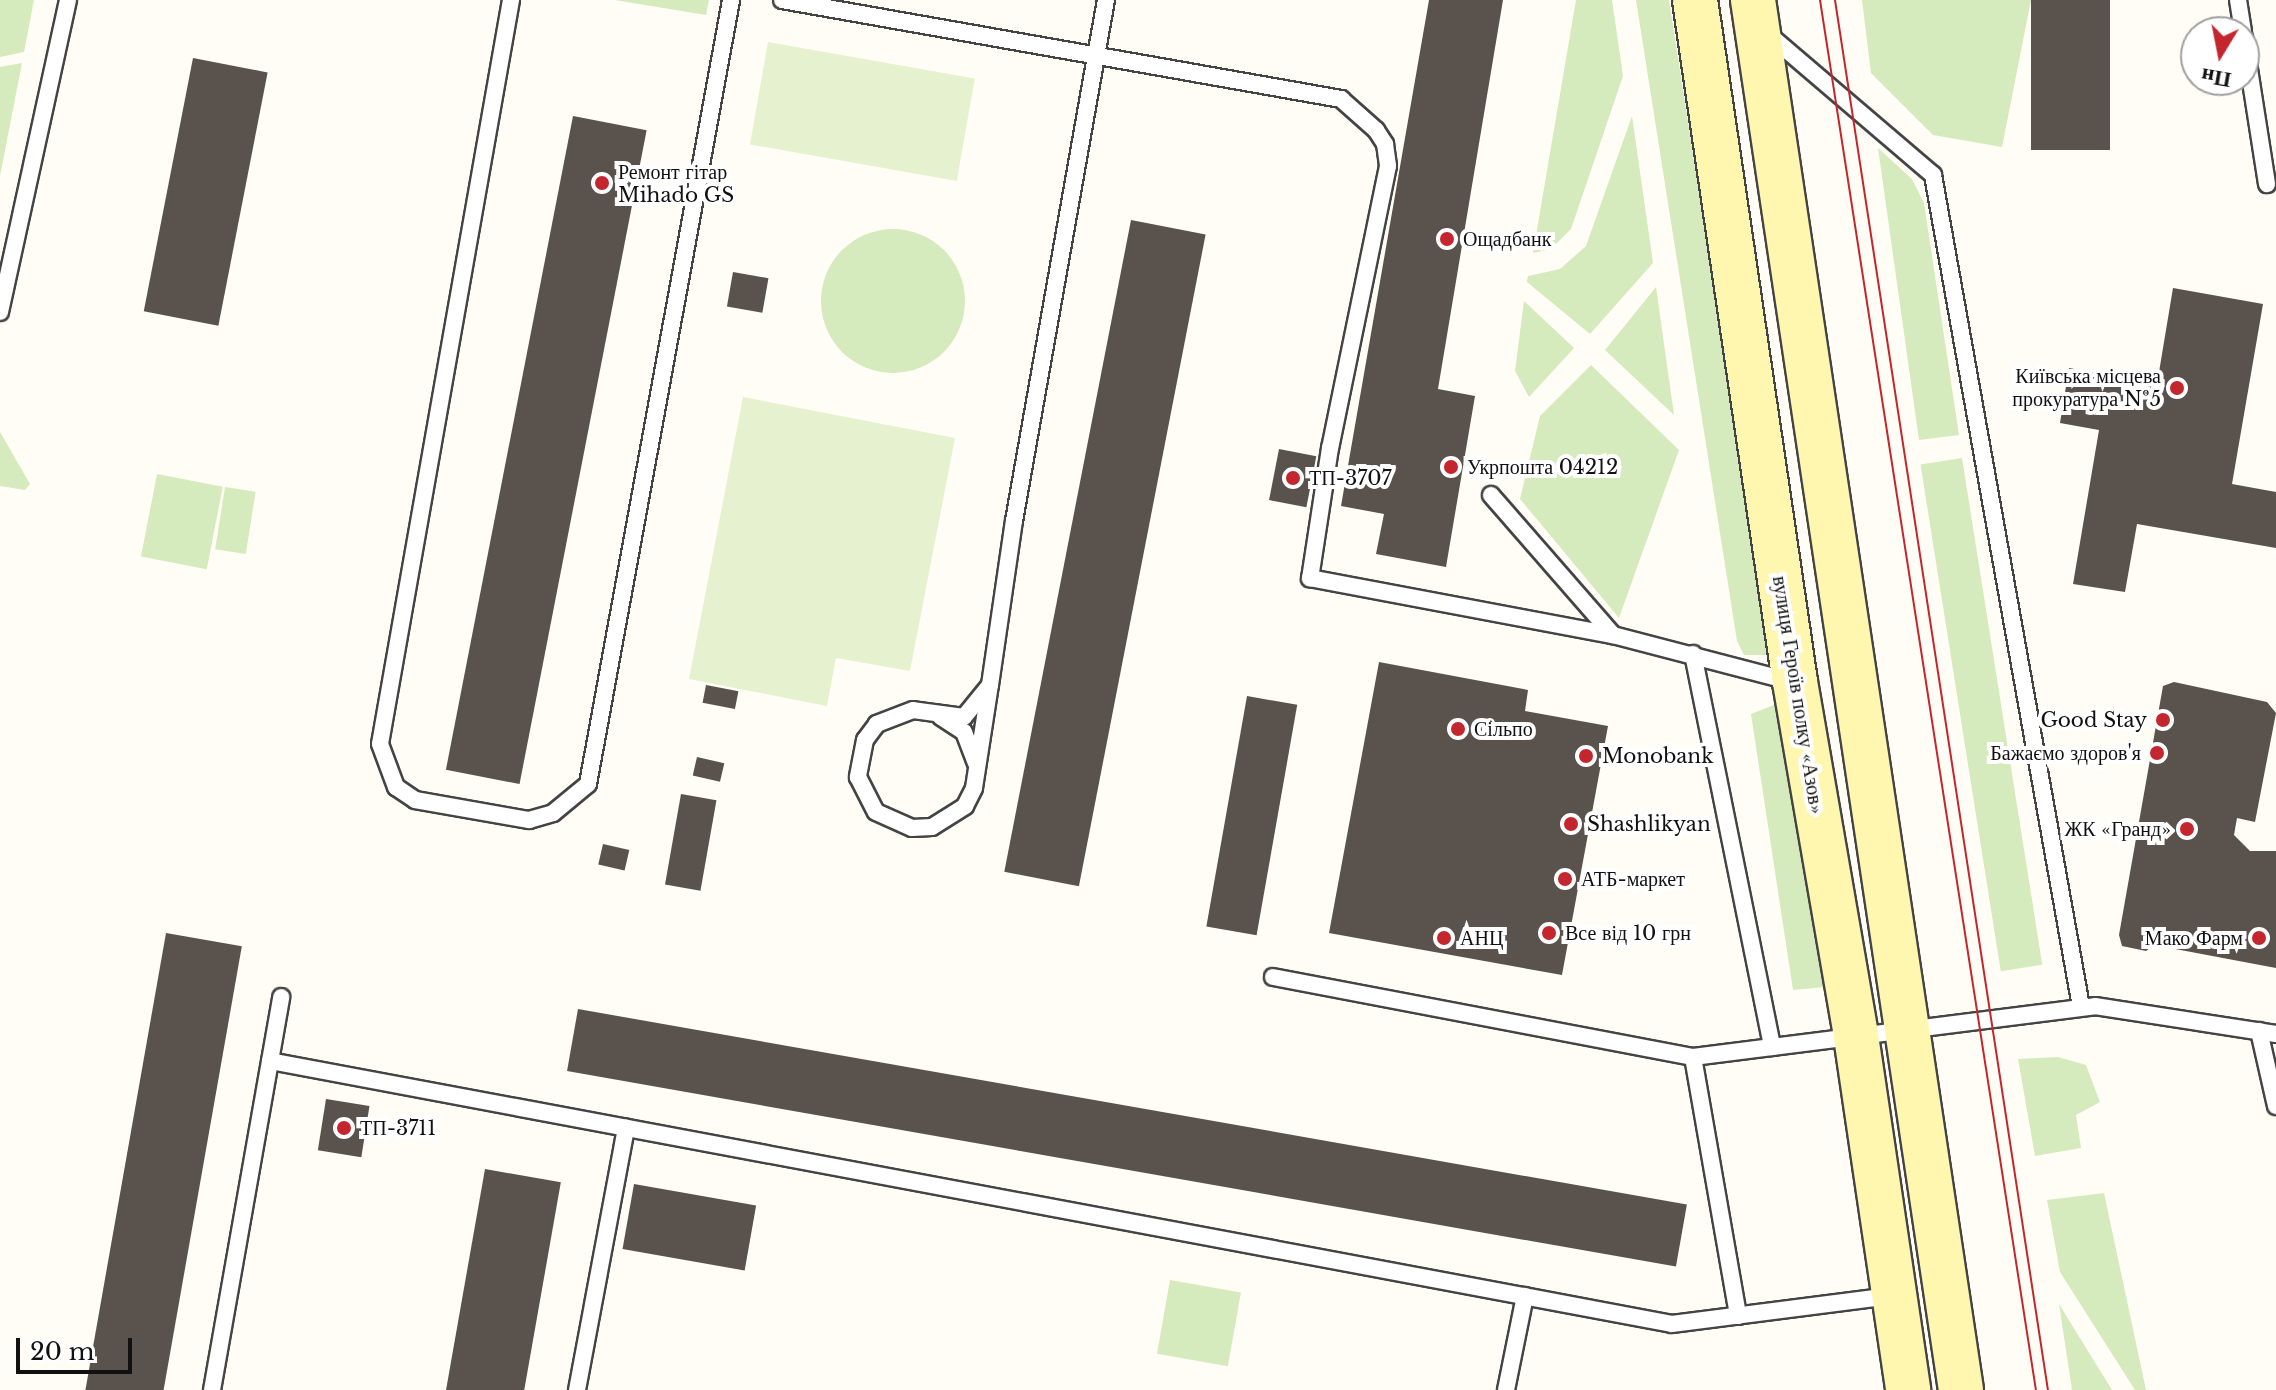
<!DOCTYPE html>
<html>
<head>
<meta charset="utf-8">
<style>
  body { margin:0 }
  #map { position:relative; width:2276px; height:1390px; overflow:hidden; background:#fffdf5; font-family:"Libre Baskerville",serif }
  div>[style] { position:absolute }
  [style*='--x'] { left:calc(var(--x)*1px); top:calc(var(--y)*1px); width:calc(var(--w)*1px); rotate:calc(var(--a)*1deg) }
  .green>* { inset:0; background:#d5ebbd; transform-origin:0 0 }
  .round { border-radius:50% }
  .pitch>* { inset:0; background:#e6f2cf; transform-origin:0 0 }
  .building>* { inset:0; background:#5a524d; transform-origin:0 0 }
  .roads { filter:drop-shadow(2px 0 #444) drop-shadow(-2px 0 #444) drop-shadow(0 2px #444) drop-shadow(0 -2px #444) }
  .lane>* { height:16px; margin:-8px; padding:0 8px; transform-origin:8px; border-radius:8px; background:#fff }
  .secondary>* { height:44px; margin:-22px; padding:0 22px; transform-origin:22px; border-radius:22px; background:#fff6b0 }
  .tram>* { height:2px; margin:-1px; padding:0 1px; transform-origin:1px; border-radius:1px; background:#c4262e }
  .dots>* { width:22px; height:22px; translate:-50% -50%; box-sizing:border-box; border:4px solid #fff; border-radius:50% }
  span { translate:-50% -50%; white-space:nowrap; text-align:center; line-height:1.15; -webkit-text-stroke:8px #fff; paint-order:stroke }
  .poi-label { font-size:20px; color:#111 }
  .left { translate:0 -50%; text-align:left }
  .right { translate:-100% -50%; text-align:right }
  .street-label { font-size:20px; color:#111 }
  .north { position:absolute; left:2180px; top:16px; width:80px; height:80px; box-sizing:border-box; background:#fff; border:2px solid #a0a0a0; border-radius:50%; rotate:190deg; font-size:22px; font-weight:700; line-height:32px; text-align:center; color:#111 }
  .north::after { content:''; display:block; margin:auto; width:28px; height:36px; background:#c4262e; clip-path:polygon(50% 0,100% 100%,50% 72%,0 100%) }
  .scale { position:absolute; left:16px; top:1338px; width:116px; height:36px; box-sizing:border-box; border:4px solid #111; border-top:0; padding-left:10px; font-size:24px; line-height:28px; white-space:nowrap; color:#111; -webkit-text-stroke:6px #fff; paint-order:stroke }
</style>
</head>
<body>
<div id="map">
  <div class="green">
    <div style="clip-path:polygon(0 0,34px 0,24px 52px,0 57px)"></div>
    <div style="clip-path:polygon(615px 0,709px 0,706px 15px)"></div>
    <div style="clip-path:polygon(1576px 0,1612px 0,1623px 76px,1571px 229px,1551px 249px,1533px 253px)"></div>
    <div style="clip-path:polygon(1636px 0,1669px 0,1771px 655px,1744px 655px,1737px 641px)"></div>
    <div style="clip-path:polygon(1862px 0,2031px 0,2002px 147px,1933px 135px,1871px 73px)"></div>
    <div style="clip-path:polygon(22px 63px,0 176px,0 67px)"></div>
    <div style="clip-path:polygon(1632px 116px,1653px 263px,1590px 334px,1527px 282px,1528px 276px,1560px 269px,1586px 246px)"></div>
    <div style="clip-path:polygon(1878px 148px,1912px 179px,1924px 203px,1959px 435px,1919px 440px)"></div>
    <div class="round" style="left:821px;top:229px;width:144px;height:144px"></div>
    <div style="clip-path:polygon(1656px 287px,1674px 415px,1605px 350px)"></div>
    <div style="clip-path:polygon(1524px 301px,1574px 348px,1529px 397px,1515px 371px)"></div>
    <div style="clip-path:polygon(1591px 365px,1679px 450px,1619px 618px,1520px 499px,1540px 416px)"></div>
    <div style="clip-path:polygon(0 432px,30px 484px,25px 490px,0 486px)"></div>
    <div style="left:1962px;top:458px;width:513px;height:42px;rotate:81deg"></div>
    <div style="left:157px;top:474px;width:67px;height:84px;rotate:11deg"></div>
    <div style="left:225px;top:487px;width:31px;height:63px;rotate:9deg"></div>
    <div style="clip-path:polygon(1774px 705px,1825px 987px,1793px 990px,1751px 714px)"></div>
    <div style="clip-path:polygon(2058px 1057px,2086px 1065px,2100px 1102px,2076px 1115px,2081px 1148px,2035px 1156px,2018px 1059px)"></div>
    <div style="clip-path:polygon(2104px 1193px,2146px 1390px,2135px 1390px,2060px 1272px,2047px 1200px)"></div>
    <div style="left:1170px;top:1280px;width:72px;height:75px;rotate:10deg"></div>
    <div style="clip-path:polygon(2059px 1304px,2112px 1390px,2072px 1390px)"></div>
  </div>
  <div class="pitch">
    <div style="left:768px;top:42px;width:210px;height:104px;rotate:10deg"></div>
    <div style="clip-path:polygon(743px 397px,955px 438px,910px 671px,836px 658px,827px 706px,689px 679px)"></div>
  </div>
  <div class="building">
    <div style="clip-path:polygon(1429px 0,1503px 0,1438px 389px,1475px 396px,1446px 567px,1376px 554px,1384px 514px,1341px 506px)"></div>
    <div style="left:2031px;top:0;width:79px;height:150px"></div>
    <div style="left:193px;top:58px;width:76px;height:258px;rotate:11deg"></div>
    <div style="left:573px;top:116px;width:75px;height:666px;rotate:11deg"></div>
    <div style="left:1131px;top:220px;width:76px;height:664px;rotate:11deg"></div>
    <div style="left:733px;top:272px;width:36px;height:35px;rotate:10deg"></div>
    <div style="clip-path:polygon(2173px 288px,2263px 304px,2232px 484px,2276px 492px,2276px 548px,2137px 524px,2125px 592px,2073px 584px,2099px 430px,2060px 423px,2069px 368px,2157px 384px)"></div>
    <div style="left:1279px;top:449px;width:38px;height:52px;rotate:11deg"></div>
    <div style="clip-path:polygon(1379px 662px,1528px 690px,1525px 711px,1608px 726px,1562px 975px,1329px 933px)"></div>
    <div style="clip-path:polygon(2174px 682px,2267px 702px,2276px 713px,2255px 822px,2237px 818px,2234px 835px,2250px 851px,2276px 851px,2276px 968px,2154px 945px,2146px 951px,2122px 946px,2119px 935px,2163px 686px)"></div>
    <div style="left:706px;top:685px;width:33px;height:18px;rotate:11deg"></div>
    <div style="left:1247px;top:696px;width:51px;height:234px;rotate:10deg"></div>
    <div style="left:697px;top:757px;width:28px;height:19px;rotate:13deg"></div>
    <div style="left:681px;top:794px;width:36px;height:92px;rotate:10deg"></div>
    <div style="left:603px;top:844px;width:27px;height:21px;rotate:13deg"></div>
    <div style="left:166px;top:933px;width:77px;height:465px;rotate:10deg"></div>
    <div style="left:578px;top:1009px;width:1126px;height:63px;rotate:10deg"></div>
    <div style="left:326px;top:1099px;width:44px;height:52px;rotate:9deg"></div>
    <div style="left:485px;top:1169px;width:77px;height:225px;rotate:10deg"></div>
    <div style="left:634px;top:1184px;width:124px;height:66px;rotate:10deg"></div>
  </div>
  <div class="roads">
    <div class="lane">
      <div style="--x:511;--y:0;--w:755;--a:99.99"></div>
      <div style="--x:380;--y:744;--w:46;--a:69.6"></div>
      <div style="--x:396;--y:787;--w:23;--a:34"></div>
      <div style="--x:415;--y:800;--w:116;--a:10"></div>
      <div style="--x:529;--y:820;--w:25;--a:-16"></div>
      <div style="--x:553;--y:813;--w:45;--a:-39.6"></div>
      <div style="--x:588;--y:784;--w:797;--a:-79.66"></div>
      <div style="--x:782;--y:0;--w:568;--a:10.04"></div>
      <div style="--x:1341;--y:99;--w:47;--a:41.5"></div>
      <div style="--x:1376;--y:130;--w:17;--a:57"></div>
      <div style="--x:1385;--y:144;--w:22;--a:82"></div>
      <div style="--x:1388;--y:166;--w:288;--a:101.6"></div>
      <div style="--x:1330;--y:448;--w:132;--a:98.7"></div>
      <div style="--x:1310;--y:578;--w:308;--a:10.7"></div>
      <div style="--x:1613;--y:635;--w:186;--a:14.6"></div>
      <div style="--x:2238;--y:0;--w:32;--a:81"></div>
      <div style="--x:1768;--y:34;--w:217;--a:40.5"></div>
      <div style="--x:1933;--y:175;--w:845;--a:79.91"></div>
      <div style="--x:2244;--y:37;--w:149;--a:81.1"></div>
      <div style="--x:0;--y:312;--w:319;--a:-77.7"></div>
      <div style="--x:1491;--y:495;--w:186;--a:48.9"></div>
      <div style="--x:1693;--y:654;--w:401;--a:78.6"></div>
      <div style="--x:990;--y:685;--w:41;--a:129.1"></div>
      <div style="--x:964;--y:717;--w:51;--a:-172.2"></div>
      <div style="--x:913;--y:710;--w:39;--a:159"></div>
      <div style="--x:877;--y:724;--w:20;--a:127"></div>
      <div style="--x:865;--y:740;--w:38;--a:101"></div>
      <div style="--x:858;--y:777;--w:39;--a:63"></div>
      <div style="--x:876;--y:812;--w:39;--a:24"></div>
      <div style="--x:912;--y:828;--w:20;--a:-3"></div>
      <div style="--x:932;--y:827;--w:39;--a:-32"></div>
      <div style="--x:965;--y:806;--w:20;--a:-63"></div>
      <div style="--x:974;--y:788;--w:104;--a:-81.2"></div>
      <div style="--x:990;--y:685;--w:166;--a:-81.7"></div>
      <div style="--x:1014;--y:521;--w:529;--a:-79.99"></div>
      <div style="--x:941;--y:717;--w:27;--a:33"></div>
      <div style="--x:964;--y:732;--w:33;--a:69"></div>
      <div style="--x:1273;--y:977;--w:428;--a:10.8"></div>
      <div style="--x:1693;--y:1057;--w:405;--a:-7.2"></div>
      <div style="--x:2095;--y:1006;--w:183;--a:8.8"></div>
      <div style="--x:2259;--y:1031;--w:77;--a:77.2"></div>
      <div style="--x:1693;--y:1057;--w:263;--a:80.1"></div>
      <div style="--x:270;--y:1061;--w:1426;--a:10.62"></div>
      <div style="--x:1672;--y:1324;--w:222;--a:-7.3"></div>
      <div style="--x:212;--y:1390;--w:399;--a:-80"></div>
      <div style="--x:577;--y:1390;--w:267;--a:-79.4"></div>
      <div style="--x:1506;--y:1390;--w:96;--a:-78.6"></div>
    </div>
    <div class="secondary">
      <div style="--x:1695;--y:0;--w:689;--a:81.66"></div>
      <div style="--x:1795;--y:682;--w:359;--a:80.2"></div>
      <div style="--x:1856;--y:1036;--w:358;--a:81.6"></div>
      <div style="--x:1753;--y:0;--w:1405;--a:81.49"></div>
    </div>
  </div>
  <div class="tram">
    <div style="--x:1820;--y:0;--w:1407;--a:81.17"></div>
    <div style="--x:1835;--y:0;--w:1406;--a:81.29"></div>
  </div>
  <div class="dots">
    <div style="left:602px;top:183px;background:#c4262e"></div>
    <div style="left:1447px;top:239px;background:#c4262e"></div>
    <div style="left:2177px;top:388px;background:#c4262e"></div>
    <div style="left:1451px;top:467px;background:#c4262e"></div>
    <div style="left:1293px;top:478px;background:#c4262e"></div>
    <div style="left:2163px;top:720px;background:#c4262e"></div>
    <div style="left:1458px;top:729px;background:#c4262e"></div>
    <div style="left:2157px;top:753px;background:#c4262e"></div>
    <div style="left:1586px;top:756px;background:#c4262e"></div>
    <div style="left:1571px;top:824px;background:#c4262e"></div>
    <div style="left:2187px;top:829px;background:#c4262e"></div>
    <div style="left:1565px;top:879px;background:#c4262e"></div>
    <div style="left:1549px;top:933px;background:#c4262e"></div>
    <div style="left:1444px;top:938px;background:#c4262e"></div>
    <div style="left:2259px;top:938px;background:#c4262e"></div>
    <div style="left:344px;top:1128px;background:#c4262e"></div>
  </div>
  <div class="poi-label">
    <span class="left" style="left:618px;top:184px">Ремонт гітар<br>Mihado GS</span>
    <span class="left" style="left:1463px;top:239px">Ощадбанк</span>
    <span class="right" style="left:2161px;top:388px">Київська місцева<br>прокуратура №5</span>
    <span class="left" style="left:1467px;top:467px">Укрпошта 04212</span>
    <span class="left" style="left:1309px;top:478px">ТП-3707</span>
    <span class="right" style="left:2147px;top:720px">Good Stay</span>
    <span class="left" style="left:1474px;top:729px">Сільпо</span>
    <span class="right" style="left:2141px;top:753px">Бажаємо здоров'я</span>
    <span class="left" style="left:1602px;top:756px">Monobank</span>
    <span class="left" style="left:1587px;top:824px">Shashlikyan</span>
    <span class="right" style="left:2171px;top:829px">ЖК «Гранд»</span>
    <span class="left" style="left:1581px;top:879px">АТБ-маркет</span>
    <span class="left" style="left:1565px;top:933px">Все від 10 грн</span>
    <span class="left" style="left:1460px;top:938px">АНЦ</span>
    <span class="right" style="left:2243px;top:938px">Мако Фарм</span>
    <span class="left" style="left:360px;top:1128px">ТП-3711</span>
  </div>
  <div class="street-label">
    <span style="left:1798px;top:695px;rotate:81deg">вулиця Героїв полку «Азов»</span>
  </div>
  <div class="north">Пн</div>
  <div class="scale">20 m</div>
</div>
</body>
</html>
